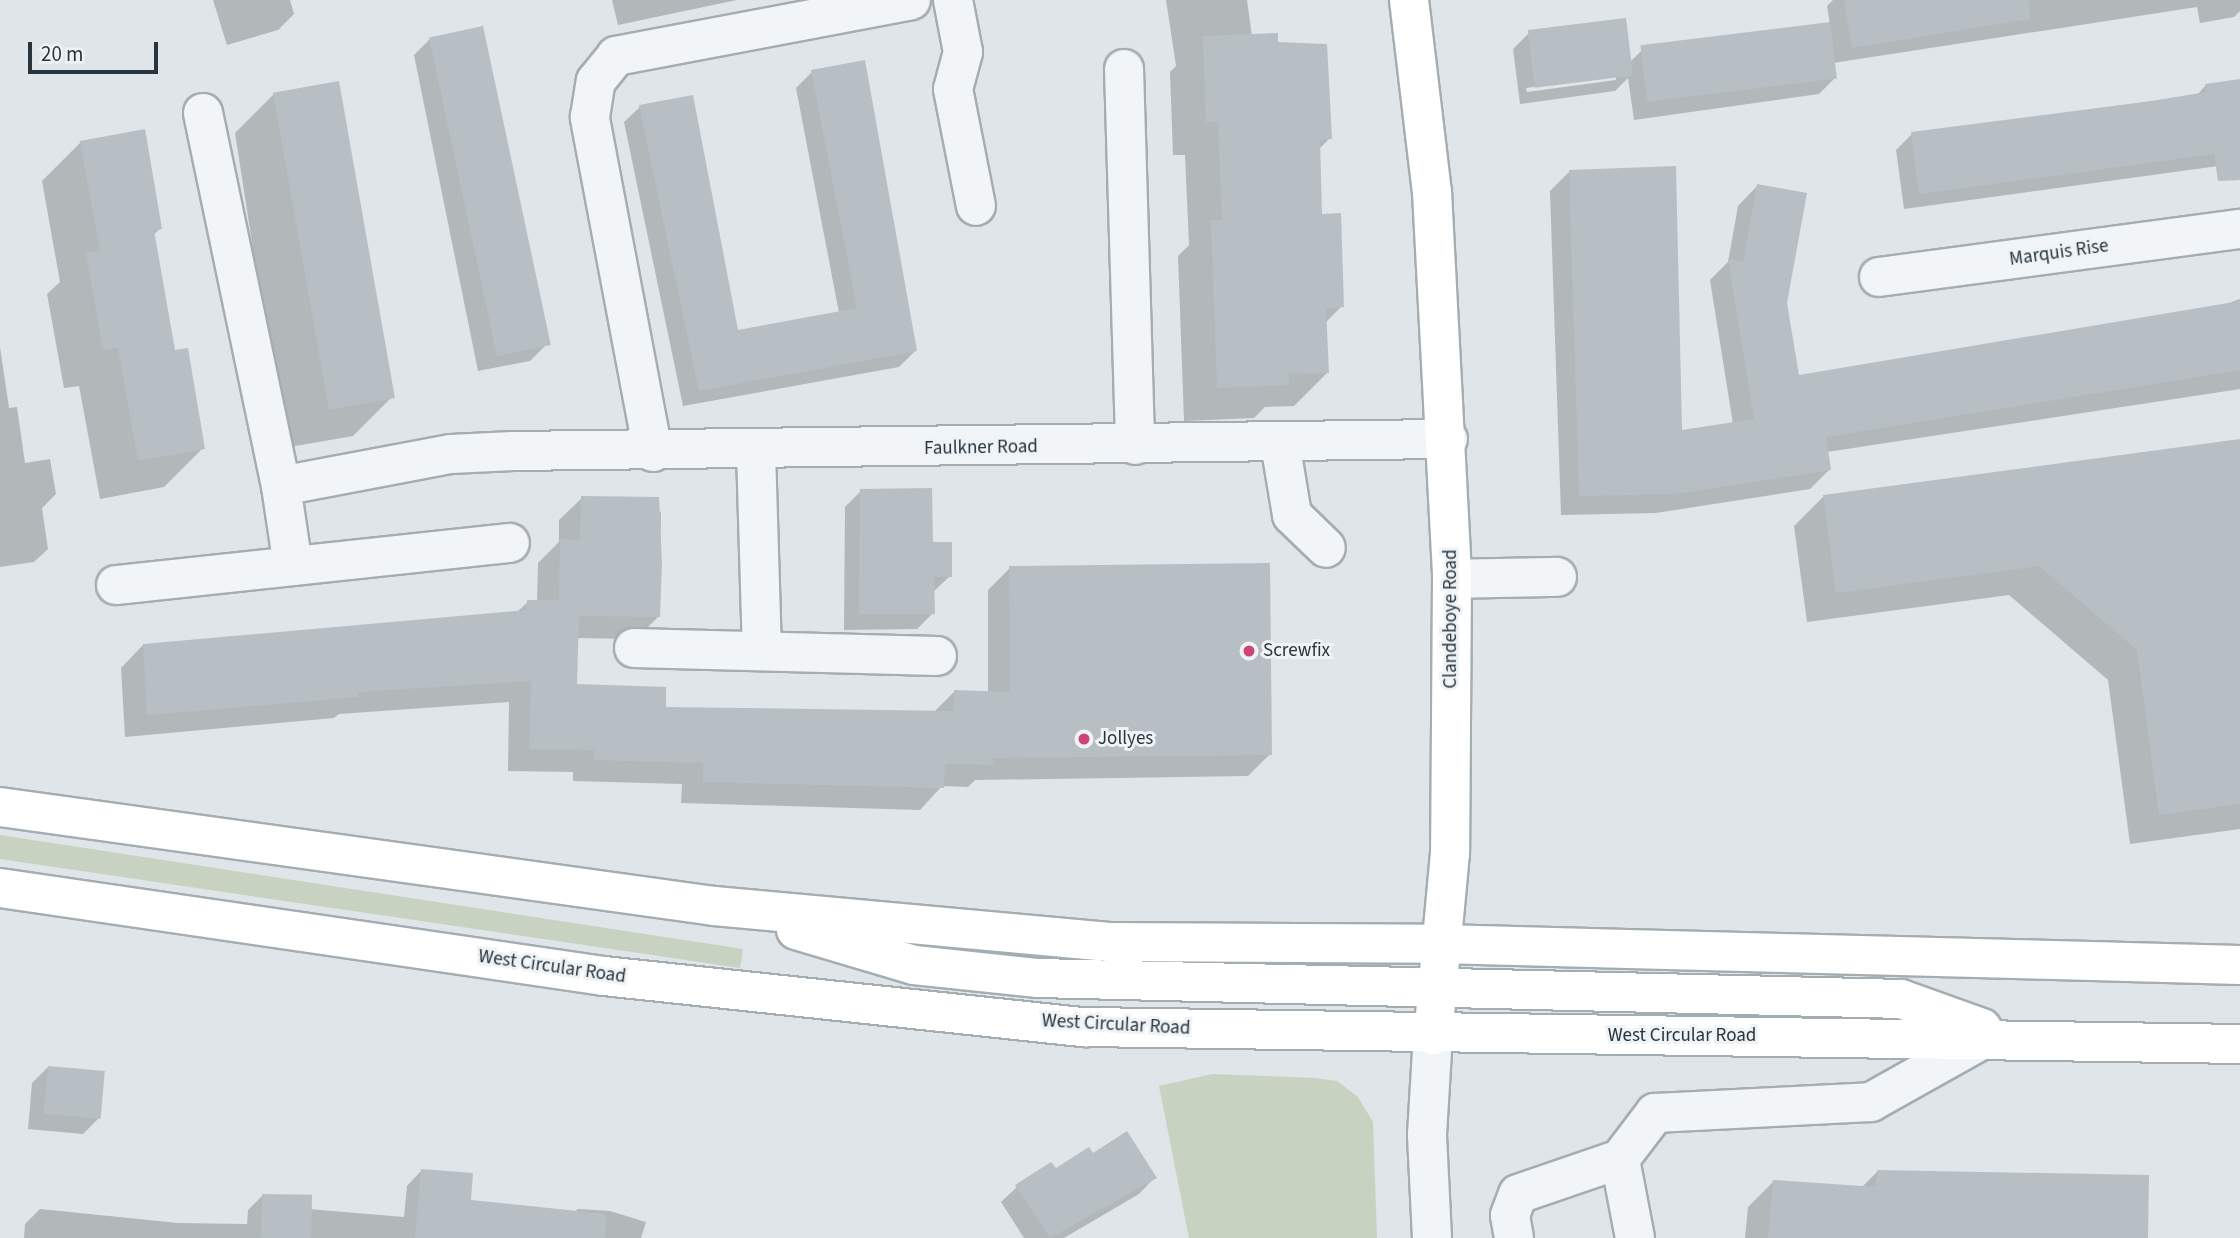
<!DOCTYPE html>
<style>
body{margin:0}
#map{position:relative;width:2240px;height:1238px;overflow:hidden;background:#dfe5e8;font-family:"Source Sans 3",sans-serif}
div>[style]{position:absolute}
.green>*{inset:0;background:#c8d2c0}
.shadow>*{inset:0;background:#0003}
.building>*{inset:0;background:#b7bfc5;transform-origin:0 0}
.roads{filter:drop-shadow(2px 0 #a4adb2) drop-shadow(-2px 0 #a4adb2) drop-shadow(0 2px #a4adb2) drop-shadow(0 -2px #a4adb2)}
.minor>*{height:38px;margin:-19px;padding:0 19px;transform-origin:19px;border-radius:19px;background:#f2f5f7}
.major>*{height:38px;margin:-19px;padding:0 19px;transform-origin:19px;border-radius:19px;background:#fff}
.highway>*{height:38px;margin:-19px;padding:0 19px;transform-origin:19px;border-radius:19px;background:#fff}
.dots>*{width:19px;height:19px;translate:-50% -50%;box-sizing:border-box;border:4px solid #eff3f6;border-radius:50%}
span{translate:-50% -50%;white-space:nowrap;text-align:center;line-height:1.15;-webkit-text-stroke:6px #eff3f6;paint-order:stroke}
.street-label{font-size:19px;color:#28353f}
.poi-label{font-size:19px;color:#28353f}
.left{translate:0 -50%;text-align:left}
.scale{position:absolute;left:28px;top:42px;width:130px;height:32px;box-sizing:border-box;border:4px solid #28353f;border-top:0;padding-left:9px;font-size:21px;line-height:24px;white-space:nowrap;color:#28353f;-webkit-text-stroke:5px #eff3f6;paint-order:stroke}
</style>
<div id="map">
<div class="green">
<i style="clip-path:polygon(0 835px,743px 949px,740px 968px,0 859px)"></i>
<i style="clip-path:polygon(1212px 1074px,1315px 1078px,1337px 1081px,1358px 1097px,1373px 1122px,1377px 1238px,1189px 1238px,1159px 1086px)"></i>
</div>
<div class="shadow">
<i style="clip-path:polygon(213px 0,290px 0,294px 14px,278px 30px,227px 45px)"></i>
<i style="clip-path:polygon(612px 0,737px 0,618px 25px)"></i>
<i style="clip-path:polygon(1166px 0,1247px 0,1252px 36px,1276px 44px,1330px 138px,1318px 150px,1321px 216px,1342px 306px,1325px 323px,1327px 373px,1294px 406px,1265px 407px,1254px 418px,1184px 421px,1178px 256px,1189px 245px,1185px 155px,1173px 155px,1170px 72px,1176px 66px)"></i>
<i style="clip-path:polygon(evenodd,1833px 0,2240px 0,2240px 11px,2234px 17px,2200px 23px,2197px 7px,1833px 63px,1835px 78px,1819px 94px,1634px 120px,1628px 78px,1615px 91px,1520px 104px,1513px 49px,1529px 33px,1630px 62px,1642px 50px,1830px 24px,1827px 6px,1833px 0,1616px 76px,1616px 80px,1527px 92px,1526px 88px,1616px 76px)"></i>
<i style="clip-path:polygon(430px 39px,546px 345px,530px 361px,478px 371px,414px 55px)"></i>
<i style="clip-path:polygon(812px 72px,915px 351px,899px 367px,683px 406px,624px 122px,640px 107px,736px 332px,839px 313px,796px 88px)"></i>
<i style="clip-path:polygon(2240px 81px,2240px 163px,1904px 209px,1896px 150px,1912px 134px,2197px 95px,2206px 85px)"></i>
<i style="clip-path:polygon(274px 94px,392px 397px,353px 436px,284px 448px,235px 133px)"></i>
<i style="clip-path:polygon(81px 142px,161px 228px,153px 235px,174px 352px,203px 448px,164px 487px,100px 499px,79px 386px,64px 388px,47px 294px,60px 282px,42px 181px)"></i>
<i style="clip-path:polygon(1570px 171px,1680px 432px,1733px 424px,1710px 280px,1728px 262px,1738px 206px,1757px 186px,1785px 303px,1797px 377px,2218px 307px,2240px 299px,2240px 389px,1827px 452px,1829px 470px,1810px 489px,1656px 513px,1561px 515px,1550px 191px)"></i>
<i style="clip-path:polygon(0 347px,9px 408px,17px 407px,25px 463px,50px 459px,56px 494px,42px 508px,48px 549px,34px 562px,0 567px)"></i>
<i style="clip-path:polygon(2240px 440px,2240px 829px,2130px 844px,2108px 680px,2009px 595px,1807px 622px,1794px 526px,1824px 496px)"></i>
<i style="clip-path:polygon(861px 491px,931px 544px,950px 576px,933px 592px,933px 613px,917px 629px,844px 630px,845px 507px)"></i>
<i style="clip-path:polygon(582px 498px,661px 512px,659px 616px,636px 639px,576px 638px,575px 686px,664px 709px,933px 713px,954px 692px,988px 693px,988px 590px,1010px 568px,1270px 754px,1248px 776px,975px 780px,968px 787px,942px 786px,920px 810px,681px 803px,682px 784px,573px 781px,573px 772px,508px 771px,509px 702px,339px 714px,334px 718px,125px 737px,121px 668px,143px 645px,517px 612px,528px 602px,537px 602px,538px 563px,559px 542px,559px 520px)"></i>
<i style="clip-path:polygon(48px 1067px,99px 1118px,83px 1134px,28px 1129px,32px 1083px)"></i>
<i style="clip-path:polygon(1092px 1156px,1154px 1178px,1139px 1194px,1064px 1238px,1024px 1238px,1001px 1202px,1017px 1187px)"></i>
<i style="clip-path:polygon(421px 1171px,469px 1201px,574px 1212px,578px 1209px,610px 1211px,646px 1222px,641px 1238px,24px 1238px,25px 1224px,40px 1209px,178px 1223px,247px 1224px,248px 1210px,263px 1195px,309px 1209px,404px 1217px,407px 1186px)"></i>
<i style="clip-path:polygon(1878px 1171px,2146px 1238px,1745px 1238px,1748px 1207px,1773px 1182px,1861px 1188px)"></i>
</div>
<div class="building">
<i style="clip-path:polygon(1844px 0,2029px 0,2030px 19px,1852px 48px)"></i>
<i style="left:1626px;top:18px;width:58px;height:99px;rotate:83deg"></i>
<i style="left:1830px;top:22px;width:57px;height:191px;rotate:83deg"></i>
<i style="left:483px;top:26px;width:326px;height:55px;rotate:78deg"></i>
<i style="clip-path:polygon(1278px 33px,1278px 42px,1327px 44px,1332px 139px,1320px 140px,1322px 214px,1341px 213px,1344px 307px,1326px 308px,1329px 373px,1289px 374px,1289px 385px,1217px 388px,1211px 220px,1222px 220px,1218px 122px,1206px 122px,1203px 36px)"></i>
<i style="clip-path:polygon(865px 60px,917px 351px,699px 391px,639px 105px,693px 95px,738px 330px,857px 308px,811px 70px)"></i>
<i style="clip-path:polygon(2240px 79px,2240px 180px,2218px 181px,2214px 154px,1919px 194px,1911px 132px,2152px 101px,2206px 92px,2205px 84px)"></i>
<i style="left:339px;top:81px;width:322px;height:67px;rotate:80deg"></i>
<i style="clip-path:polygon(145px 129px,162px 229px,154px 230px,175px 350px,188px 348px,205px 449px,138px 461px,118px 348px,103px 350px,86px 253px,100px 251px,80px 141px)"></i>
<i style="clip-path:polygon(1676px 166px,1682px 430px,1754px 419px,1728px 259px,1743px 262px,1757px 184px,1807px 193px,1787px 303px,1799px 375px,2240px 301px,2240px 370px,1826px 437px,1831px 470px,1676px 494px,1579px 496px,1569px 170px)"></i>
<i style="clip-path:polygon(2240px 439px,2240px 804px,2159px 815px,2137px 650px,2039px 566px,1836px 593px,1823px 495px)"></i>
<i style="clip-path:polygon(932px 488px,933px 542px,952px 542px,952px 577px,934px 577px,935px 614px,859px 614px,860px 489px)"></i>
<i style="clip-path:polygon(581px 496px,659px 497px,662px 564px,660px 617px,579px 616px,577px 684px,666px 687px,666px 707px,953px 711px,954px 690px,1010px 692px,1009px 566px,1270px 563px,1272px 755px,993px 758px,993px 765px,945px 764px,944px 788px,703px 782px,703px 763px,594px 760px,594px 750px,529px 749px,531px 681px,358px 692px,359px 697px,147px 715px,143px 644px,527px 610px,527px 600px,559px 600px,560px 539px,580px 540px)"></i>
<i style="left:48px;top:1066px;width:57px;height:48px;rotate:5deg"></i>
<i style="clip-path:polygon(1127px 1131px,1157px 1178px,1050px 1238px,1015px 1185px,1051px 1162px,1056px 1168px,1089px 1147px,1093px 1153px)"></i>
<i style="clip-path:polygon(421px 1169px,473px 1173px,471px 1200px,606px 1214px,605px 1238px,415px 1238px)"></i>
<i style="clip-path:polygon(1877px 1170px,2149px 1175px,2148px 1238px,1768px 1238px,1773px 1180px,1876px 1187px)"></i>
<i style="left:262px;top:1194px;width:50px;height:44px;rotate:1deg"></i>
</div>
<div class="roads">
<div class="minor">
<i style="left:953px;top:0;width:53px;rotate:79.1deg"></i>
<i style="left:963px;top:52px;width:38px;rotate:105deg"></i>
<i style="left:953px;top:89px;width:119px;rotate:78.9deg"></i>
<i style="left:1124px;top:69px;width:376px;rotate:88.3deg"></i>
<i style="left:203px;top:113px;width:381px;rotate:78.2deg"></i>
<i style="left:281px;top:486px;width:81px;rotate:81.5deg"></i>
<i style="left:1879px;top:277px;width:364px;rotate:-7.6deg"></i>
<i style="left:1280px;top:443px;width:73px;rotate:80.5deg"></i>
<i style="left:1292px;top:515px;width:47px;rotate:44.1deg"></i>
<i style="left:756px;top:451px;width:200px;rotate:88.3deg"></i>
<i style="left:653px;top:452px;width:341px;rotate:-100.7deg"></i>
<i style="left:590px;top:117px;width:36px;rotate:-81deg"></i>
<i style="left:596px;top:81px;width:32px;rotate:-51deg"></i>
<i style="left:616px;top:56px;width:300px;rotate:-10.7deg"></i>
<i style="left:281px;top:486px;width:173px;rotate:-10.7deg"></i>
<i style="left:451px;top:454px;width:62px;rotate:-2.8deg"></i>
<i style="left:513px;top:451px;width:935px;rotate:-0.74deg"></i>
<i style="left:1452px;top:579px;width:105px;rotate:-1.1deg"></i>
<i style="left:116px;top:585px;width:396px;rotate:-6.1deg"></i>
<i style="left:634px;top:648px;width:303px;rotate:1.5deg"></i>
<i style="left:1432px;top:1238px;width:103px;rotate:-92.8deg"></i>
<i style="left:1427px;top:1135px;width:100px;rotate:-86.6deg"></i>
<i style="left:1514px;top:1238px;width:23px;rotate:-100deg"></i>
<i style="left:1510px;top:1215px;width:22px;rotate:-69deg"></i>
<i style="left:1518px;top:1194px;width:108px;rotate:-18.9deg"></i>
<i style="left:1635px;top:1238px;width:80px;rotate:-100.8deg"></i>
<i style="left:1620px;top:1159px;width:58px;rotate:-52.7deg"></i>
<i style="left:1655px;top:1113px;width:216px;rotate:-2.9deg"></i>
<i style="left:1871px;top:1102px;width:131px;rotate:-29.3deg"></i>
</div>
<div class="major">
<i style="left:1409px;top:0;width:193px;rotate:83.2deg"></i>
<i style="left:1432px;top:192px;width:388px;rotate:87deg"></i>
<i style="left:1452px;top:579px;width:274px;rotate:90.4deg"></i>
<i style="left:1450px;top:853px;width:183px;rotate:95.3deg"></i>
</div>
<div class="highway">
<i style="left:0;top:807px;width:721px;rotate:7.89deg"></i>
<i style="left:714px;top:906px;width:397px;rotate:5.2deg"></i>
<i style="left:1109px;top:942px;width:331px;rotate:0.3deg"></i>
<i style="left:1440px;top:944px;width:800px;rotate:1.5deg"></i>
<i style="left:0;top:888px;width:610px;rotate:8.29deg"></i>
<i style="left:604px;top:976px;width:484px;rotate:6.1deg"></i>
<i style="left:1085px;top:1027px;width:1155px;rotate:0.84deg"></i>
<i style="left:796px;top:930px;width:123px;rotate:16.5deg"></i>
<i style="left:914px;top:965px;width:125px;rotate:6deg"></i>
<i style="left:1038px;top:978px;width:863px;rotate:1.39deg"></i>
<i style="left:1901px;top:999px;width:86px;rotate:19.7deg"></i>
</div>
</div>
<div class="dots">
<i style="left:1249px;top:651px;background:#cd4574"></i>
<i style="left:1084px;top:739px;background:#cd4574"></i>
</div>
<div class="street-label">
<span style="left:2059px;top:253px;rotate:-8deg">Marquis Rise</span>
<span style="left:981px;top:448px;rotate:-1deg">Faulkner Road</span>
<span style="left:1451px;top:619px;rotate:-90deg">Clandeboye Road</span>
<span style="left:552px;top:967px;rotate:8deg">West Circular Road</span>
<span style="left:1116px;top:1025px;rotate:3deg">West Circular Road</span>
<span style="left:1682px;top:1036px">West Circular Road</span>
</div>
<div class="poi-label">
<span class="left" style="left:1263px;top:651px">Screwfix</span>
<span class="left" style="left:1098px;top:739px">Jollyes</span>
</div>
<div class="scale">20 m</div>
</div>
